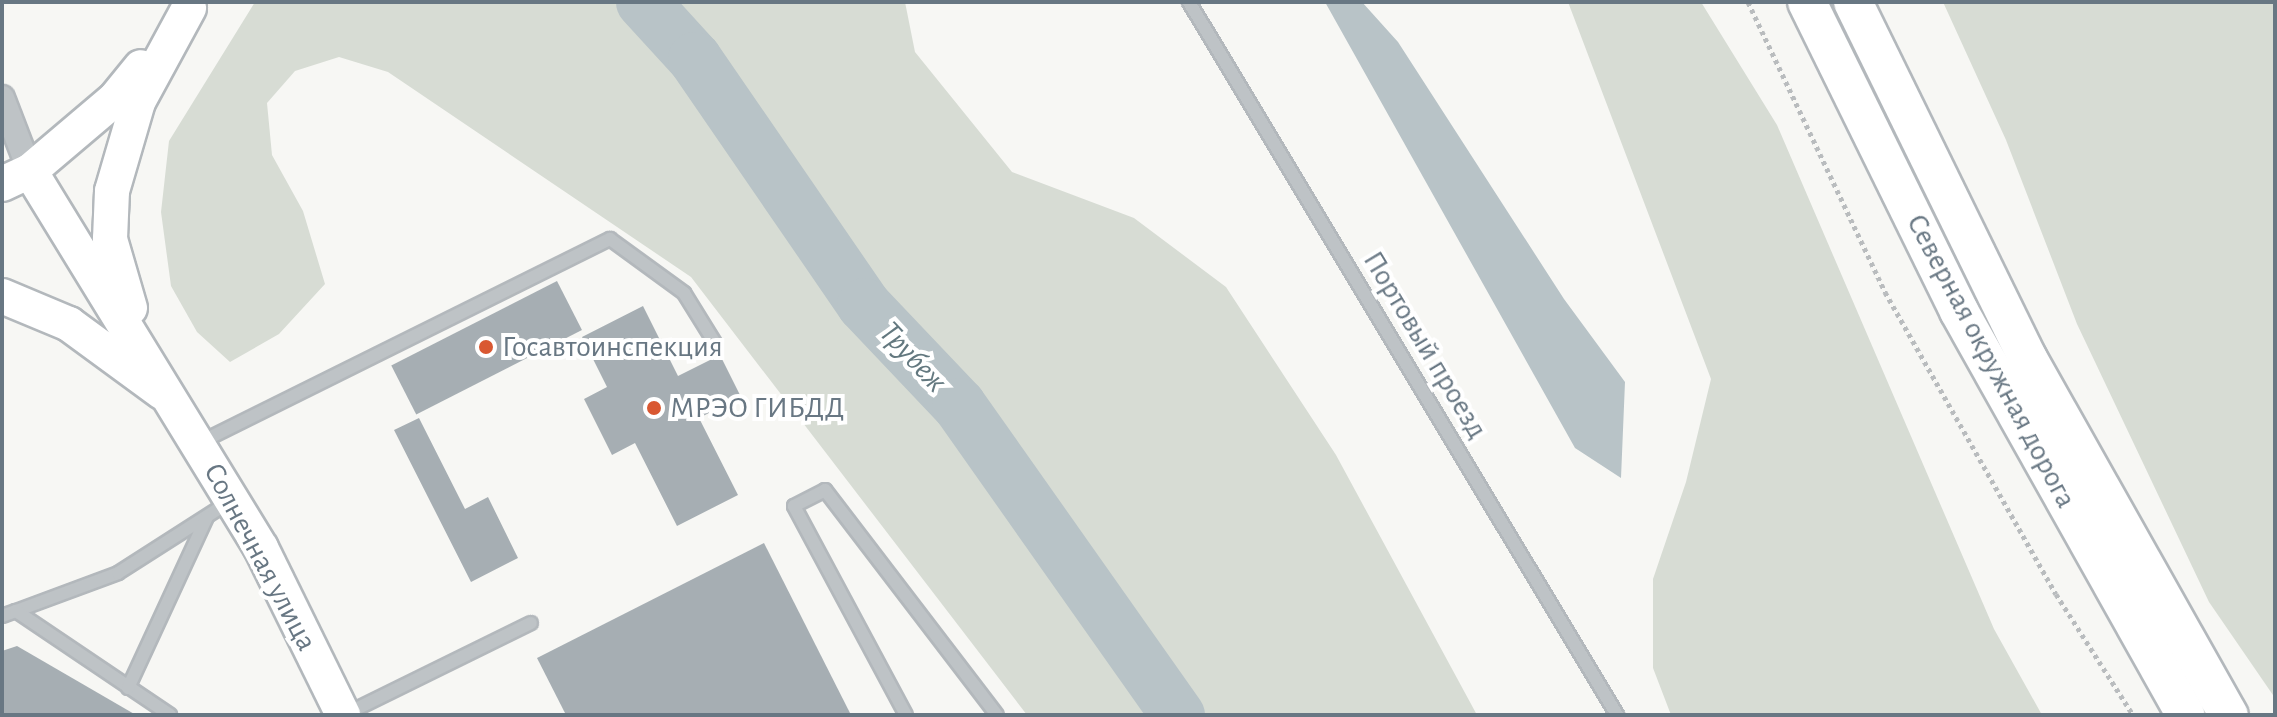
<!DOCTYPE html>
<meta charset="utf-8">
<style>
body{margin:0}
#map{position:relative;width:2277px;height:717px;overflow:hidden;background:#f7f7f4;font-family:"Alegreya Sans",sans-serif}
div>[style]{position:absolute}
.green>*{inset:0;background:#d7dcd4}
.water>*{inset:0;background:#b8c3c7}
.river>*{height:54px;margin:-27px;padding:0 27px;transform-origin:27px;border-radius:27px;background:#b8c3c7}
.building>*{inset:0;background:#a6aeb3;transform-origin:0 0}
.path>*{height:5px;margin-top:-2.5px;transform-origin:0;background:repeating-linear-gradient(90deg,#b9bcbe 0 4px,transparent 0 8px)}
.roads{filter:drop-shadow(2px 0 #b3b8bc) drop-shadow(-2px 0 #b3b8bc) drop-shadow(0 2px #b3b8bc) drop-shadow(0 -2px #b3b8bc)}
.lane>*{height:12px;margin:-6px;padding:0 6px;transform-origin:6px;border-radius:6px;background:#bec3c6}
.street>*{height:24px;margin:-12px;padding:0 12px;transform-origin:12px;border-radius:12px;background:#bec3c6}
.secondary>*{height:34px;margin:-17px;padding:0 17px;transform-origin:17px;border-radius:17px;background:#fff}
.primary>*{height:38px;margin:-19px;padding:0 19px;transform-origin:19px;border-radius:19px;background:#fff}
.dots>*{width:22px;height:22px;translate:-50% -50%;box-sizing:border-box;border:4px solid #fff;border-radius:50%}
span{translate:-50% -50%;white-space:nowrap;text-align:center;line-height:1.15;-webkit-text-stroke:8px #fff;paint-order:stroke}
.street-label{font-size:30px;color:#687783}
.poi-label{font-size:30px;color:#687783}
.left{translate:0 -50%;text-align:left}
.water-label{font-size:32px;color:#63787f;font-style:italic}
.frame{position:absolute;inset:0;border:4px solid #687783;pointer-events:none}
</style>
<div id="map">
<div class="green">
<i style="clip-path:polygon(255px 2px,905px 2px,915px 52px,1012px 172px,1134px 218px,1226px 287px,1336px 455px,1477px 715px,1027px 715px,691px 277px,388px 72px,339px 57px,295px 71px,267px 103px,272px 155px,303px 211px,325px 284px,279px 334px,230px 362px,197px 332px,171px 286px,161px 212px,169px 141px)"></i>
<i style="clip-path:polygon(1568px 2px,1701px 2px,1777px 125px,1994px 629px,2042px 715px,1671px 715px,1653px 668px,1653px 579px,1686px 482px,1711px 379px)"></i>
<i style="clip-path:polygon(1943px 2px,2275px 2px,2275px 698px,2209px 602px,2077px 324px,2006px 140px)"></i>
</div>
<div class="water">
<i style="clip-path:polygon(1325px 2px,1362px 2px,1398px 42px,1564px 299px,1625px 382px,1621px 478px,1575px 448px)"></i>
</div>
<div class="river">
<i style="left:643px;top:2px;width:77px;rotate:47.6deg"></i>
<i style="left:695px;top:59px;width:298px;rotate:55.5deg"></i>
<i style="left:864px;top:305px;width:138px;rotate:46.5deg"></i>
<i style="left:959px;top:405px;width:380px;rotate:54.8deg"></i>
</div>
<div class="building">
<i style="left:557px;top:281px;width:55px;height:186px;rotate:63deg"></i>
<i style="clip-path:polygon(643px 306px,678px 376px,720px 355px,741px 397px,699px 418px,738px 495px,677px 526px,635px 443px,612px 455px,584px 399px,607px 387px,582px 337px)"></i>
<i style="clip-path:polygon(419px 418px,465px 509px,488px 497px,518px 558px,471px 582px,394px 430px)"></i>
<i style="clip-path:polygon(764px 543px,851px 715px,566px 715px,537px 658px)"></i>
<i style="clip-path:polygon(17px 646px,136px 715px,2px 715px,2px 651px)"></i>
</div>
<div class="path">
<i style="left:1748px;top:2px;width:321px;rotate:64.7deg"></i>
<i style="left:1885px;top:292px;width:347px;rotate:60.5deg"></i>
<i style="left:2056px;top:594px;width:143px;rotate:57.5deg"></i>
</div>
<div class="roads">
<div class="lane">
<i style="left:1189px;top:2px;width:832px;rotate:59.02deg"></i>
<i style="left:199px;top:443px;width:459px;rotate:-26.4deg"></i>
<i style="left:610px;top:239px;width:92px;rotate:36.1deg"></i>
<i style="left:684px;top:293px;width:59px;rotate:58.2deg"></i>
<i style="left:16px;top:611px;width:109px;rotate:-20.4deg"></i>
<i style="left:118px;top:573px;width:132px;rotate:-32.6deg"></i>
<i style="left:2px;top:616px;width:15px;rotate:-20deg"></i>
<i style="left:16px;top:611px;width:186px;rotate:34deg"></i>
<i style="left:128px;top:688px;width:188px;rotate:-65.2deg"></i>
<i style="left:346px;top:714px;width:206px;rotate:-26.2deg"></i>
<i style="left:906px;top:715px;width:237px;rotate:-118.2deg"></i>
<i style="left:794px;top:506px;width:35px;rotate:-27deg"></i>
<i style="left:825px;top:490px;width:283px;rotate:52.6deg"></i>
</div>
<div class="street">
<i style="left:2px;top:98px;width:78px;rotate:69deg"></i>
</div>
<div class="secondary">
<i style="left:30px;top:171px;width:442px;rotate:58.5deg"></i>
<i style="left:261px;top:548px;width:186px;rotate:63.8deg"></i>
<i style="left:2px;top:184px;width:31px;rotate:-25deg"></i>
<i style="left:30px;top:171px;width:111px;rotate:-40.3deg"></i>
<i style="left:115px;top:99px;width:41px;rotate:-50.9deg"></i>
<i style="left:2px;top:296px;width:73px;rotate:22.7deg"></i>
<i style="left:69px;top:324px;width:115px;rotate:36.2deg"></i>
<i style="left:130px;top:308px;width:72px;rotate:-106.2deg"></i>
<i style="left:110px;top:239px;width:48px;rotate:-87.6deg"></i>
<i style="left:112px;top:191px;width:93px;rotate:-73.7deg"></i>
<i style="left:138px;top:102px;width:107px;rotate:-61.5deg"></i>
</div>
<div class="primary">
<i style="left:1807px;top:2px;width:344px;rotate:63.8deg"></i>
<i style="left:1959px;top:311px;width:463px;rotate:60.7deg"></i>
<i style="left:1853px;top:2px;width:398px;rotate:63.9deg"></i>
<i style="left:2028px;top:359px;width:409px;rotate:60.6deg"></i>
</div>
</div>
<div class="dots">
<i style="left:486px;top:347px;background:#d95832"></i>
<i style="left:654px;top:408px;background:#d95832"></i>
</div>
<div class="street-label">
<span style="left:1425px;top:345px;rotate:59deg">Портовый проезд</span>
<span style="left:1991px;top:361px;rotate:62deg">Северная окружная дорога</span>
<span style="left:260px;top:557px;rotate:62deg">Солнечная улица</span>
</div>
<div class="poi-label">
<span class="left" style="left:502px;top:347px">Госавтоинспекция</span>
<span class="left" style="left:670px;top:408px">МРЭО ГИБДД</span>
</div>
<div class="water-label">
<span style="left:913px;top:357px;rotate:47deg">Трубеж</span>
</div>
<div class="frame"></div>
</div>
